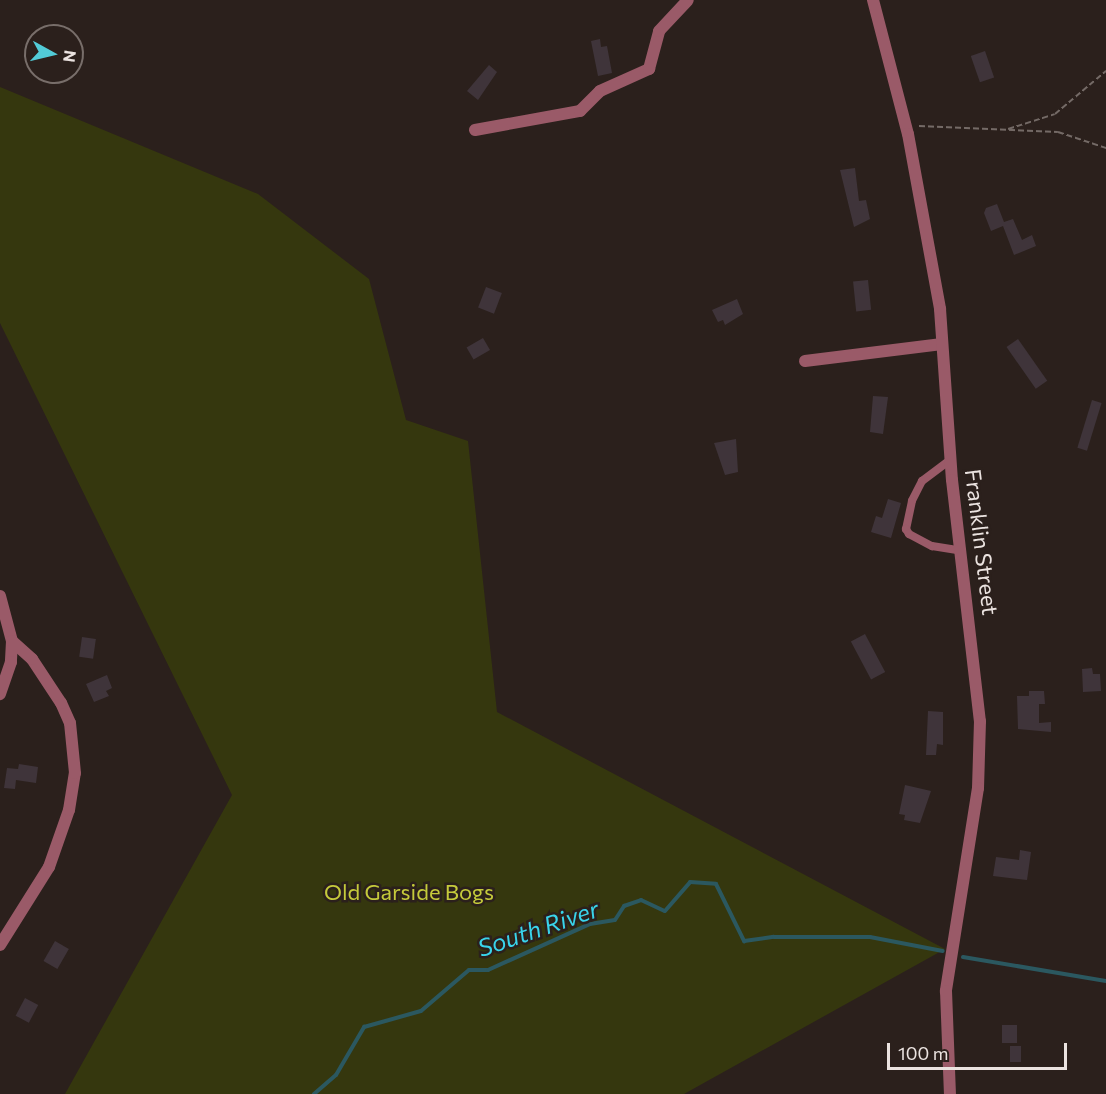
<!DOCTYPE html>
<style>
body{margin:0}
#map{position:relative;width:1106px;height:1094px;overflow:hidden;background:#2b201c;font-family:Commissioner,sans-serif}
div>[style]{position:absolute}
.green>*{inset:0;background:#35370e}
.stream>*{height:4px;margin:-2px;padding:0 2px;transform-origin:2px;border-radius:2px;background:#2b5860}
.building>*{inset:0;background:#3f343a;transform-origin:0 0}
.path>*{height:2px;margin-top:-1px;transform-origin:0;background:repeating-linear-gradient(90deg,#746a66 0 6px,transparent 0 9px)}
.service>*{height:8px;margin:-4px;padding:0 4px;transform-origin:4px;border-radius:4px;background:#9a5a68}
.minor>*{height:12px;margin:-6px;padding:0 6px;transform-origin:6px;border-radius:6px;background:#9a5a68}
.tertiary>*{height:12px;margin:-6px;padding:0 6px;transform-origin:6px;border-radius:6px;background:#9a5a68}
span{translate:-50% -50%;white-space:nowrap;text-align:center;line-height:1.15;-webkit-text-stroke:5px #2b201c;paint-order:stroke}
.street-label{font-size:22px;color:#ebe3e0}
.park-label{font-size:22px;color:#c5ca3b}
.water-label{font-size:24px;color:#39d4eb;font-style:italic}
.north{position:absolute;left:24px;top:24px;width:60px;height:60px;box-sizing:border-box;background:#2b201c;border:2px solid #786e6a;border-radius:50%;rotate:98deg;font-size:16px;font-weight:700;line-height:24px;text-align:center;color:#ebe3e0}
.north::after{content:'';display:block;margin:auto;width:21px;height:27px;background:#52cbd7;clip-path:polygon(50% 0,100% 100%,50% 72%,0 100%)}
.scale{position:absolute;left:887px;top:1043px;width:180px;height:27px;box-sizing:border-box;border:3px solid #ebe3e0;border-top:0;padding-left:8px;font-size:18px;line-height:21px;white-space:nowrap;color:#ebe3e0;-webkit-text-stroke:4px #2b201c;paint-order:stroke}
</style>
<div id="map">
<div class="green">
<i style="clip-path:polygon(0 87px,258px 194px,369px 279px,406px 420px,468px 441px,497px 712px,945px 949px,684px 1094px,65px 1094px,232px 795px,0 323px)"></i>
</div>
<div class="stream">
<i style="left:963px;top:957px;width:145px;rotate:9.5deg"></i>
<i style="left:314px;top:1094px;width:29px;rotate:-41deg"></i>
<i style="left:336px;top:1075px;width:56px;rotate:-59.7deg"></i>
<i style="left:364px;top:1027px;width:59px;rotate:-15.7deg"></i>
<i style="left:421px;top:1011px;width:63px;rotate:-40.5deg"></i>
<i style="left:469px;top:970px;width:19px"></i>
<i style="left:488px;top:970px;width:112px;rotate:-24.3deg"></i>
<i style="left:590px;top:924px;width:25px;rotate:-9deg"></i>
<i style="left:615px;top:920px;width:17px;rotate:-57deg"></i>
<i style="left:624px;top:906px;width:18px;rotate:-19deg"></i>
<i style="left:641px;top:900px;width:26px;rotate:25deg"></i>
<i style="left:665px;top:911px;width:38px;rotate:-49deg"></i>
<i style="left:690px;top:882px;width:26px;rotate:4deg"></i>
<i style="left:716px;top:884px;width:64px;rotate:63.8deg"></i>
<i style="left:744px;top:941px;width:30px;rotate:-8deg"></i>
<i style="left:774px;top:937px;width:96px"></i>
<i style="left:870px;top:937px;width:74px;rotate:10.9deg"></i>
</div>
<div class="building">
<i style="clip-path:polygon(600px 39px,601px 47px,607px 46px,612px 73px,598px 76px,591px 41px)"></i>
<i style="left:985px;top:51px;width:28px;height:15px;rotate:71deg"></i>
<i style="clip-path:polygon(489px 65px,497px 72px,478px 100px,467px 91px)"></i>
<i style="clip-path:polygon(855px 168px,859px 201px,866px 200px,870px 219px,854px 227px,840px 170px)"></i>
<i style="clip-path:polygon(997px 204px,1004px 222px,1013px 219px,1022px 240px,1032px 235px,1036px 246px,1014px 255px,1003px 226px,991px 231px,984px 213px,986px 208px)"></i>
<i style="left:868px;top:280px;width:30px;height:15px;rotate:84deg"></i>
<i style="left:486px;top:287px;width:17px;height:22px;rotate:21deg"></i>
<i style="clip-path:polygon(737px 299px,743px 314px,725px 325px,723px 320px,718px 322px,712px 310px)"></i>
<i style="left:483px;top:338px;width:14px;height:19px;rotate:60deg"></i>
<i style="left:1018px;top:339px;width:51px;height:14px;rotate:55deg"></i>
<i style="clip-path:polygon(873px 396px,888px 397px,883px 434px,870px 432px)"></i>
<i style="left:1092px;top:400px;width:10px;height:50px;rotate:17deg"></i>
<i style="clip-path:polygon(736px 439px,738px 472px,725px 475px,714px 443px)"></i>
<i style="clip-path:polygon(888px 499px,901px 503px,891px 538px,871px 532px,876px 516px,882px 518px)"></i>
<i style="left:865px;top:634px;width:43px;height:16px;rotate:62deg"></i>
<i style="left:82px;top:637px;width:14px;height:20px;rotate:8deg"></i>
<i style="clip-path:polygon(1092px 668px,1093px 674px,1100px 674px,1101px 691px,1083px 692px,1082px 669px)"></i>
<i style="clip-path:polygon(107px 675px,112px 688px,106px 691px,109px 696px,94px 702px,86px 684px)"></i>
<i style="clip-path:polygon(1029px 691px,1044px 691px,1045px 704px,1039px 704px,1039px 723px,1051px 722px,1051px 732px,1018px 729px,1017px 696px,1029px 696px)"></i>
<i style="clip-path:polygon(928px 711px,943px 712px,943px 745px,937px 744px,936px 755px,926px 755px)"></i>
<i style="clip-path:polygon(19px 764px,38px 767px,36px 783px,16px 780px,15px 789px,4px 788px,7px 768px,18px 769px)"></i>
<i style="clip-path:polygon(905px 785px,931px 791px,920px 823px,904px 820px,905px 815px,899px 814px)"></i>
<i style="clip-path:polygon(1020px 850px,1031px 852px,1027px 880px,993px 876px,996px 857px,1019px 860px)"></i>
<i style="left:55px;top:941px;width:16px;height:23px;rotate:30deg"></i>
<i style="left:25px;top:998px;width:15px;height:20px;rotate:28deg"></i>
<i style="left:1002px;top:1025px;width:15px;height:18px"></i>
<i style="left:1010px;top:1046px;width:11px;height:16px"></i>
</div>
<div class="path">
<i style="left:919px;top:126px;width:139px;rotate:2.5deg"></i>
<i style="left:1058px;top:132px;width:51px;rotate:18.4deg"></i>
<i style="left:1008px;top:129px;width:49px;rotate:-17.7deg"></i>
<i style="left:1055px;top:114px;width:67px;rotate:-40.1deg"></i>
</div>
<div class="service">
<i style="left:950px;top:460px;width:35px;rotate:143deg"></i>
<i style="left:922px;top:481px;width:22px;rotate:117deg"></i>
<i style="left:912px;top:501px;width:29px;rotate:102deg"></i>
<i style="left:906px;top:529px;width:6px;rotate:59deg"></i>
<i style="left:909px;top:534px;width:26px;rotate:28deg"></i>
<i style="left:932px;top:546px;width:30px;rotate:9deg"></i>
</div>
<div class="minor">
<i style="left:475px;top:130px;width:107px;rotate:-10.3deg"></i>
<i style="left:580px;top:111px;width:28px;rotate:-45deg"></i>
<i style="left:600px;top:91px;width:54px;rotate:-24.2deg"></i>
<i style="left:649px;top:69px;width:39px;rotate:-75deg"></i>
<i style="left:659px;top:31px;width:42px;rotate:-46.9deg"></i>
<i style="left:805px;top:361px;width:138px;rotate:-7.1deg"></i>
<i style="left:0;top:596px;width:47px;rotate:75.1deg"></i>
<i style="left:12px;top:641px;width:21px;rotate:93deg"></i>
<i style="left:11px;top:662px;width:34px;rotate:109deg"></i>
<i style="left:0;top:945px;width:92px;rotate:-57.9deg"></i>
<i style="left:49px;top:867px;width:60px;rotate:-70.7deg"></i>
<i style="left:69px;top:810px;width:37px;rotate:-81deg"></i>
<i style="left:75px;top:773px;width:50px;rotate:-95.7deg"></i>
<i style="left:70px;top:723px;width:22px;rotate:-114deg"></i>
<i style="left:61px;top:703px;width:53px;rotate:-123.4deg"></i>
<i style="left:32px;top:659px;width:27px;rotate:-138deg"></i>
</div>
<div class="tertiary">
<i style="left:873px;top:0;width:138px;rotate:75.4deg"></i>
<i style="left:908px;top:134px;width:178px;rotate:79.6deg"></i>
<i style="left:940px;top:309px;width:171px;rotate:86deg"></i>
<i style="left:952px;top:480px;width:243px;rotate:83.4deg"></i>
<i style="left:980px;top:721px;width:67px;rotate:91.7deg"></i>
<i style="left:978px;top:788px;width:206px;rotate:99deg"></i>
<i style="left:946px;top:991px;width:103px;rotate:87.8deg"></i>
</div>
<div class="street-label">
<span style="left:982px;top:542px;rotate:83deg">Franklin Street</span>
</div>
<div class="park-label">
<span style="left:409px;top:892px">Old Garside Bogs</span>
</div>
<div class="water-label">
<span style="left:538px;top:928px;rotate:-19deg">South River</span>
</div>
<div class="north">N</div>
<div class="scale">100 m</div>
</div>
